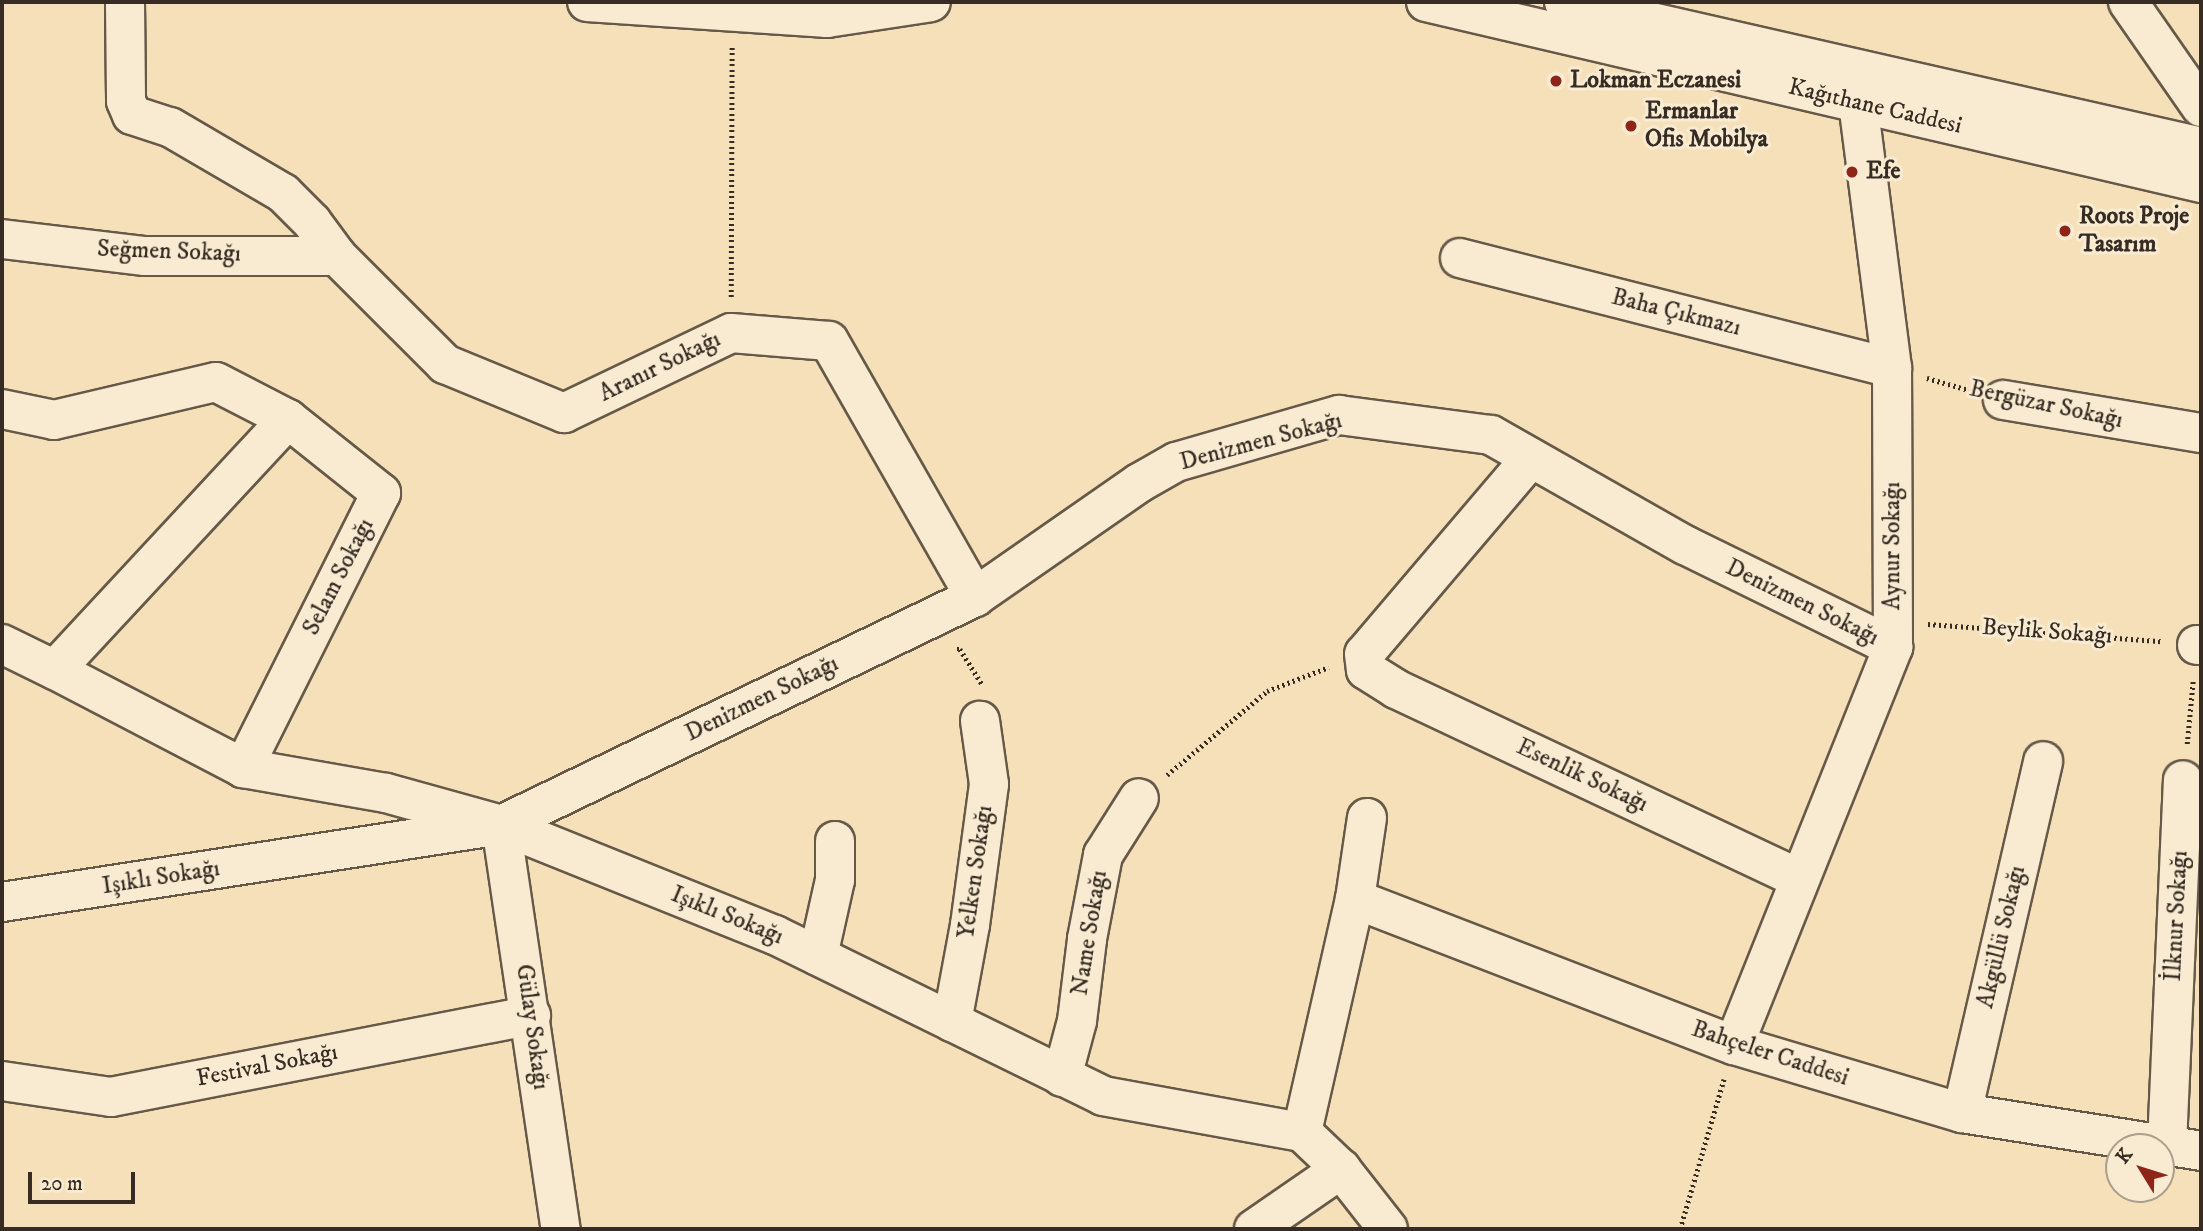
<!DOCTYPE html>
<meta charset="utf-8">
<style>
body{margin:0}
#map{position:relative;width:2203px;height:1231px;overflow:hidden;background:#f5e0b9;font-family:"IM FELL DW Pica",serif}
div>[style]{position:absolute}
.path>*{height:4.5px;margin-top:-2.25px;transform-origin:0;background:repeating-linear-gradient(90deg,#362c23 0 2px,transparent 0 5.5px)}
.roads{filter:drop-shadow(2px 0 #665948) drop-shadow(-2px 0 #665948) drop-shadow(0 2px #665948) drop-shadow(0 -2px #665948)}
.street>*{height:38px;margin:-19px;padding:0 19px;transform-origin:19px;border-radius:19px;background:#f8ebd2}
.secondary>*{height:38px;margin:-19px;padding:0 19px;transform-origin:19px;border-radius:19px;background:#f8ebd2}
.dots>*{width:19px;height:19px;translate:-50% -50%;box-sizing:border-box;border:4px solid #f8ebd2;border-radius:50%}
span{translate:-50% -50%;white-space:nowrap;text-align:center;line-height:1.15;-webkit-text-stroke:6px #f8ebd2;paint-order:stroke}
.poi-label{font-size:24px;color:#362c23;font-weight:700}
.left{translate:0 -50%;text-align:left}
.street-label{font-size:24px;color:#362c23}
.frame{position:absolute;inset:0;border:4px solid #362c23;pointer-events:none}
.north{position:absolute;left:2105px;top:1133px;width:70px;height:70px;box-sizing:border-box;background:#f8ebd2;border:2px solid #aa9f8c;border-radius:50%;rotate:308deg;font-size:19px;font-weight:700;line-height:28px;text-align:center;color:#362c23}
.north::after{content:'';display:block;margin:auto;width:24px;height:32px;background:#8f2418;clip-path:polygon(50% 0,100% 100%,50% 72%,0 100%)}
.scale{position:absolute;left:28px;top:1172px;width:107px;height:32px;box-sizing:border-box;border:4px solid #362c23;border-top:0;padding-left:9px;font-size:21px;line-height:24px;white-space:nowrap;color:#362c23;-webkit-text-stroke:5px #f8ebd2;paint-order:stroke}
</style>
<div id="map">
<div class="path">
<i style="left:731px;top:297px;width:250px;rotate:-89.8deg"></i>
<i style="left:1927px;top:378px;width:44px;rotate:15.9deg"></i>
<i style="left:1928px;top:624px;width:234px;rotate:4.2deg"></i>
<i style="left:957px;top:649px;width:3px"></i>
<i style="left:960px;top:649px;width:41px;rotate:57.8deg"></i>
<i style="left:2187px;top:744px;width:64px;rotate:-84.6deg"></i>
<i style="left:1167px;top:775px;width:131px;rotate:-40deg"></i>
<i style="left:1267px;top:691px;width:66px;rotate:-21.2deg"></i>
<i style="left:1680px;top:1229px;width:156px;rotate:-73.7deg"></i>
</div>
<div class="roads">
<div class="street">
<i style="left:125px;top:2px;width:99px;rotate:89.4deg"></i>
<i style="left:126px;top:101px;width:15px;rotate:67deg"></i>
<i style="left:132px;top:115px;width:40px;rotate:18deg"></i>
<i style="left:170px;top:127px;width:131px;rotate:30.3deg"></i>
<i style="left:283px;top:193px;width:41px;rotate:45deg"></i>
<i style="left:312px;top:222px;width:42px;rotate:53.7deg"></i>
<i style="left:337px;top:256px;width:153px;rotate:45deg"></i>
<i style="left:445px;top:364px;width:129px;rotate:22.4deg"></i>
<i style="left:564px;top:413px;width:185px;rotate:-25.6deg"></i>
<i style="left:731px;top:333px;width:98px;rotate:4.7deg"></i>
<i style="left:829px;top:341px;width:295px;rotate:60.3deg"></i>
<i style="left:2128px;top:2px;width:128px;rotate:55.2deg"></i>
<i style="left:2px;top:239px;width:144px;rotate:6.8deg"></i>
<i style="left:145px;top:256px;width:192px"></i>
<i style="left:1460px;top:258px;width:446px;rotate:14.3deg"></i>
<i style="left:2003px;top:400px;width:201px;rotate:9.5deg"></i>
<i style="left:2px;top:409px;width:53px;rotate:11.9deg"></i>
<i style="left:54px;top:420px;width:166px;rotate:-13.2deg"></i>
<i style="left:216px;top:382px;width:81px;rotate:27.2deg"></i>
<i style="left:288px;top:419px;width:119px;rotate:38.5deg"></i>
<i style="left:381px;top:493px;width:308px;rotate:116.6deg"></i>
<i style="left:288px;top:419px;width:342px;rotate:132.9deg"></i>
<i style="left:55px;top:670px;width:212px;rotate:27.5deg"></i>
<i style="left:243px;top:768px;width:145px;rotate:9.9deg"></i>
<i style="left:386px;top:793px;width:119px;rotate:15.5deg"></i>
<i style="left:501px;top:825px;width:295px;rotate:21.9deg"></i>
<i style="left:775px;top:935px;width:365px;rotate:26.1deg"></i>
<i style="left:1103px;top:1096px;width:202px;rotate:10.3deg"></i>
<i style="left:1302px;top:1132px;width:54px;rotate:43.5deg"></i>
<i style="left:1341px;top:1169px;width:76px;rotate:51.9deg"></i>
<i style="left:1531px;top:458px;width:257px;rotate:130.4deg"></i>
<i style="left:1364px;top:654px;width:16px;rotate:83deg"></i>
<i style="left:1366px;top:670px;width:36px;rotate:32deg"></i>
<i style="left:1396px;top:689px;width:446px;rotate:25.2deg"></i>
<i style="left:2px;top:644px;width:59px;rotate:26.1deg"></i>
<i style="left:2197px;top:645px;width:4px"></i>
<i style="left:501px;top:825px;width:408px;rotate:81.6deg"></i>
<i style="left:2px;top:902px;width:505px;rotate:-8.77deg"></i>
<i style="left:501px;top:825px;width:526px;rotate:-25.69deg"></i>
<i style="left:975px;top:597px;width:200px;rotate:-34.8deg"></i>
<i style="left:1139px;top:483px;width:43px;rotate:-29.6deg"></i>
<i style="left:1176px;top:462px;width:170px;rotate:-16.1deg"></i>
<i style="left:1339px;top:415px;width:153px;rotate:7.5deg"></i>
<i style="left:1491px;top:435px;width:223px;rotate:29.6deg"></i>
<i style="left:1685px;top:545px;width:232px;rotate:26.1deg"></i>
<i style="left:818px;top:956px;width:78px;rotate:-77.4deg"></i>
<i style="left:835px;top:880px;width:39px;rotate:-90deg"></i>
<i style="left:952px;top:1022px;width:99px;rotate:-79.5deg"></i>
<i style="left:970px;top:925px;width:142px;rotate:-82.3deg"></i>
<i style="left:989px;top:784px;width:64px;rotate:-98.1deg"></i>
<i style="left:1734px;top:1045px;width:429px;rotate:-68.2deg"></i>
<i style="left:1893px;top:647px;width:279px;rotate:-90.2deg"></i>
<i style="left:1892px;top:368px;width:267px;rotate:-97.3deg"></i>
<i style="left:1062px;top:1077px;width:58px;rotate:-75deg"></i>
<i style="left:1077px;top:1021px;width:83px;rotate:-83deg"></i>
<i style="left:1087px;top:939px;width:86px;rotate:-79.2deg"></i>
<i style="left:1103px;top:855px;width:67px;rotate:-57.7deg"></i>
<i style="left:2px;top:1081px;width:110px;rotate:8.4deg"></i>
<i style="left:111px;top:1097px;width:428px;rotate:-11deg"></i>
<i style="left:1962px;top:1113px;width:361px;rotate:-77deg"></i>
<i style="left:1302px;top:1132px;width:239px;rotate:-77.2deg"></i>
<i style="left:1355px;top:899px;width:82px;rotate:-81.6deg"></i>
<i style="left:2167px;top:1145px;width:365px;rotate:-87.5deg"></i>
<i style="left:1254px;top:1229px;width:106px;rotate:-34.6deg"></i>
</div>
<div class="secondary">
<i style="left:587px;top:2px;width:241px;rotate:3.8deg"></i>
<i style="left:827px;top:18px;width:105px;rotate:-8.7deg"></i>
<i style="left:1426px;top:2px;width:796px;rotate:13.15deg"></i>
<i style="left:1564px;top:2px;width:653px;rotate:12.82deg"></i>
<i style="left:1355px;top:899px;width:406px;rotate:21.1deg"></i>
<i style="left:1734px;top:1045px;width:238px;rotate:16.6deg"></i>
<i style="left:1962px;top:1113px;width:242px;rotate:9deg"></i>
</div>
</div>
<div class="dots">
<i style="left:1556px;top:81px;background:#8f2418"></i>
<i style="left:1631px;top:126px;background:#8f2418"></i>
<i style="left:1852px;top:172px;background:#8f2418"></i>
<i style="left:2065px;top:231px;background:#8f2418"></i>
</div>
<div class="poi-label">
<span class="left" style="left:1570px;top:81px">Lokman Eczanesi</span>
<span class="left" style="left:1645px;top:126px">Ermanlar<br>Ofis Mobilya</span>
<span class="left" style="left:1866px;top:172px">Efe</span>
<span class="left" style="left:2079px;top:231px">Roots Proje<br>Tasarım</span>
</div>
<div class="street-label">
<span style="left:1875px;top:107px;rotate:13deg">Kağıthane Caddesi</span>
<span style="left:169px;top:252px;rotate:2deg">Seğmen Sokağı</span>
<span style="left:1676px;top:313px;rotate:14deg">Baha Çıkmazı</span>
<span style="left:660px;top:367px;rotate:-26deg">Aranır Sokağı</span>
<span style="left:2046px;top:405px;rotate:12deg">Bergüzar Sokağı</span>
<span style="left:1261px;top:442px;rotate:-15deg">Denizmen Sokağı</span>
<span style="left:1893px;top:546px;rotate:-90deg">Aynur Sokağı</span>
<span style="left:339px;top:577px;rotate:-63deg">Selam Sokağı</span>
<span style="left:1802px;top:603px;rotate:26deg">Denizmen Sokağı</span>
<span style="left:2047px;top:632px;rotate:4deg">Beylik Sokağı</span>
<span style="left:762px;top:699px;rotate:-26deg">Denizmen Sokağı</span>
<span style="left:1582px;top:776px;rotate:25deg">Esenlik Sokağı</span>
<span style="left:976px;top:872px;rotate:-82deg">Yelken Sokağı</span>
<span style="left:161px;top:878px;rotate:-9deg">Işıklı Sokağı</span>
<span style="left:727px;top:916px;rotate:22deg">Işıklı Sokağı</span>
<span style="left:2177px;top:916px;rotate:-87deg">İlknur Sokağı</span>
<span style="left:1090px;top:933px;rotate:-81deg">Name Sokağı</span>
<span style="left:2002px;top:937px;rotate:-77deg">Akgüllü Sokağı</span>
<span style="left:532px;top:1027px;rotate:82deg">Gülay Sokağı</span>
<span style="left:1770px;top:1054px;rotate:18deg">Bahçeler Caddesi</span>
<span style="left:267px;top:1066px;rotate:-11deg">Festival Sokağı</span>
</div>
<div class="frame"></div>
<div class="north">K</div>
<div class="scale">20 m</div>
</div>
